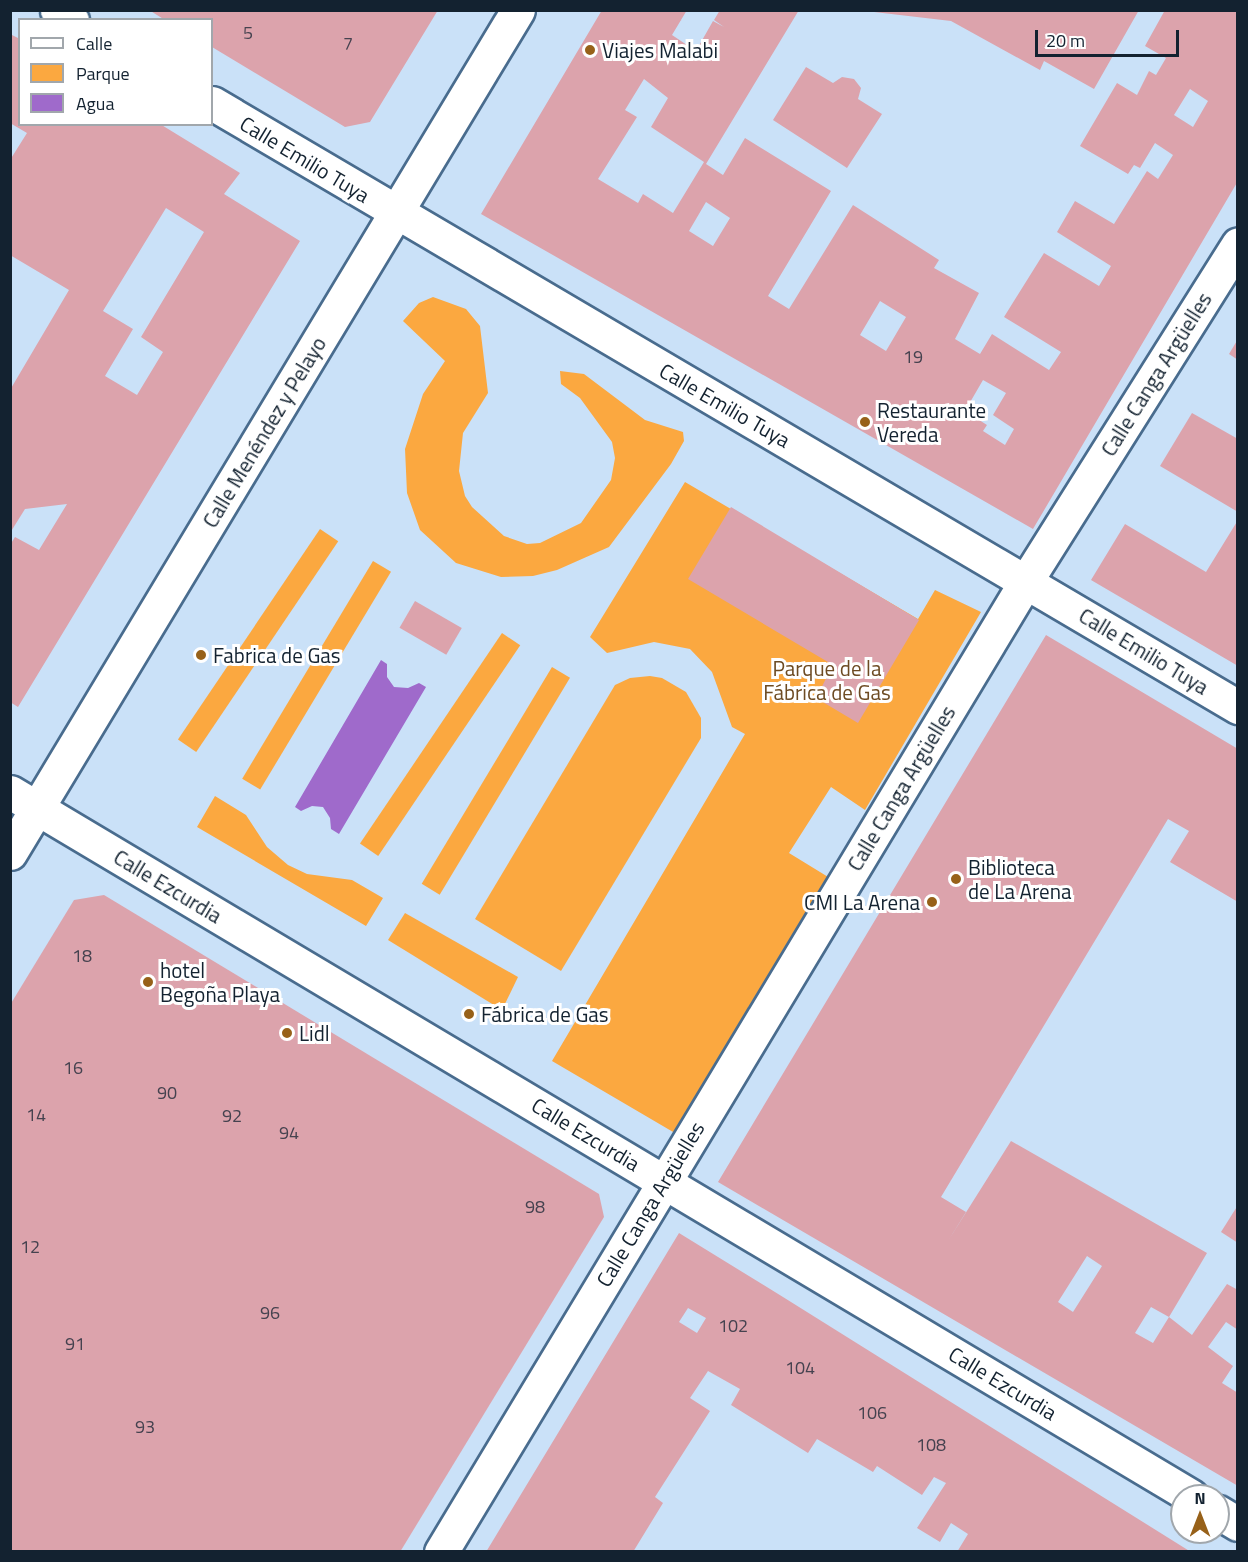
<!DOCTYPE html>
<meta charset="utf-8">
<style>
body{margin:0}
#map{position:relative;width:1248px;height:1562px;overflow:hidden;background:#cae1f8;font-family:"Titillium Web",sans-serif}
div>[style]{position:absolute}
.green>*{inset:0;background:#fba840;transform-origin:0 0}
.water>*{inset:0;background:#9f6acb}
.building>*{inset:0;background:#dca3ac;transform-origin:0 0}
.roads{filter:drop-shadow(2px 0 #496c8e) drop-shadow(-2px 0 #496c8e) drop-shadow(0 2px #496c8e) drop-shadow(0 -2px #496c8e)}
.pedestrian>*{height:33px;margin:-16.5px;padding:0 16.5px;transform-origin:16.5px;border-radius:16.5px;background:#fff}
.minor>*{height:33px;margin:-16.5px;padding:0 16.5px;transform-origin:16.5px;border-radius:16.5px;background:#fff}
.tertiary>*{height:33px;margin:-16.5px;padding:0 16.5px;transform-origin:16.5px;border-radius:16.5px;background:#fff}
.dots>*{width:16px;height:16px;translate:-50% -50%;box-sizing:border-box;border:3px solid #fff;border-radius:50%}
span{translate:-50% -50%;white-space:nowrap;text-align:center;line-height:1.15;-webkit-text-stroke:6px #fff;paint-order:stroke}
.number-label{font-size:18px;color:#45424f}
.number-label span{-webkit-text-stroke-width:0}
.poi-label{font-size:21px;color:#132230}
.left{translate:0 -50%;text-align:left}
.right{translate:-100% -50%;text-align:right}
.street-label{font-size:21px;color:#132230}
.park-label{font-size:21px;color:#6d4b23}
.frame{position:absolute;inset:0;border:12px solid #132230;pointer-events:none}
.legend{position:absolute;left:18px;top:18px;width:195px;height:108px;box-sizing:border-box;background:#fff;border:2px solid #a1a7ac;margin:0;padding:8px 10px;list-style:none;font-size:18px;color:#132230}
.legend li{display:flex;align-items:center;gap:12px;height:30px}
.legend b{width:30px;border:2px solid #a1a7ac}
.north{position:absolute;left:1170px;top:1484px;width:60px;height:60px;box-sizing:border-box;background:#fff;border:2px solid #a1a7ac;border-radius:50%;rotate:0deg;font-size:16px;font-weight:700;line-height:24px;text-align:center;color:#132230}
.north::after{content:'';display:block;margin:auto;width:21px;height:27px;background:#976119;clip-path:polygon(50% 0,100% 100%,50% 72%,0 100%)}
.scale{position:absolute;left:1035px;top:30px;width:144px;height:27px;box-sizing:border-box;border:3px solid #132230;border-top:0;padding-left:8px;font-size:18px;line-height:21px;white-space:nowrap;color:#132230;-webkit-text-stroke:4px #fff;paint-order:stroke}
</style>
<div id="map">
<div class="green">
<i style="clip-path:polygon(433px 297px,466px 309px,480px 326px,488px 393px,463px 433px,459px 471px,465px 496px,472px 507px,504px 536px,527px 544px,540px 543px,581px 523px,611px 480px,615px 458px,612px 442px,580px 398px,561px 384px,560px 371px,584px 374px,645px 420px,683px 432px,684px 441px,671px 464px,609px 547px,557px 570px,533px 576px,501px 577px,456px 563px,420px 530px,407px 493px,405px 449px,423px 394px,445px 361px,403px 321px,419px 303px)"></i>
<i style="clip-path:polygon(685px 482px,918px 619px,935px 590px,981px 612px,865px 810px,831px 787px,789px 853px,851px 891px,697px 1146px,552px 1061px,745px 734px,732px 727px,712px 672px,690px 649px,654px 642px,607px 653px,590px 637px)"></i>
<i style="left:320px;top:529px;width:22px;height:254px;rotate:34deg"></i>
<i style="left:373px;top:561px;width:21px;height:254px;rotate:31deg"></i>
<i style="left:502px;top:633px;width:22px;height:254px;rotate:34deg"></i>
<i style="left:552px;top:667px;width:21px;height:253px;rotate:31deg"></i>
<i style="clip-path:polygon(650px 676px,662px 678px,686px 692px,701px 718px,701px 738px,561px 971px,475px 919px,615px 685px,630px 678px)"></i>
<i style="clip-path:polygon(215px 796px,246px 815px,267px 847px,288px 865px,307px 874px,352px 880px,383px 898px,366px 926px,197px 827px)"></i>
<i style="clip-path:polygon(405px 913px,518px 977px,502px 1010px,388px 940px)"></i>
</div>
<div class="water">
<i style="clip-path:polygon(381px 660px,387px 664px,387px 677px,394px 687px,408px 688px,419px 683px,426px 687px,339px 834px,331px 829px,330px 818px,323px 807px,312px 806px,301px 811px,295px 807px)"></i>
</div>
<div class="building">
<i style="clip-path:polygon(149px 10px,438px 10px,370px 122px,345px 127px,212px 47px,212px 20px,165px 20px)"></i>
<i style="clip-path:polygon(evenodd,602px 10px,687px 10px,672px 35px,696px 51px,713px 21px,724px 27px,714px 20px,720px 10px,799px 10px,706px 164px,723px 175px,745px 138px,831px 191px,768px 296px,789px 309px,853px 205px,939px 260px,934px 268px,979px 293px,955px 339px,980px 354px,992px 334px,1049px 370px,1061px 352px,1004px 317px,1044px 253px,1099px 286px,1111px 266px,1057px 232px,1075px 201px,1114px 224px,1147px 171px,1158px 179px,1173px 155px,1155px 143px,1140px 168px,1134px 165px,1128px 174px,1080px 146px,1117px 83px,1137px 95px,1149px 71px,1156px 75px,1166px 58px,1145px 46px,1165px 10px,1238px 10px,1238px 181px,1033px 529px,481px 214px,602px 10px,644px 79px,668px 98px,651px 127px,704px 162px,673px 213px,643px 194px,638px 203px,598px 179px,637px 117px,625px 110px,644px 79px,602px 10px,1190px 89px,1208px 101px,1193px 127px,1174px 115px,1190px 89px,602px 10px,706px 202px,730px 218px,713px 246px,689px 231px,706px 202px,602px 10px,880px 301px,906px 317px,886px 351px,860px 335px,880px 301px,602px 10px,983px 380px,1006px 393px,993px 415px,1014px 429px,1005px 445px,983px 431px,987px 425px,965px 411px,983px 380px)"></i>
<i style="clip-path:polygon(857px 10px,1139px 10px,1094px 89px,1044px 61px,1040px 70px,951px 21px)"></i>
<i style="clip-path:polygon(evenodd,10px 34px,20px 39px,20px 124px,160px 124px,240px 173px,224px 194px,300px 241px,18px 707px,10px 702px,10px 545px,15px 537px,39px 550px,67px 504px,25px 509px,10px 533px,10px 390px,69px 290px,10px 255px,10px 160px,27px 133px,10px 123px,10px 34px,166px 208px,204px 232px,141px 337px,163px 352px,137px 395px,105px 376px,133px 329px,103px 311px,166px 208px)"></i>
<i style="clip-path:polygon(806px 67px,833px 83px,842px 77px,854px 79px,861px 88px,858px 99px,882px 114px,847px 168px,773px 120px)"></i>
<i style="clip-path:polygon(1238px 339px,1238px 360px,1229px 354px)"></i>
<i style="clip-path:polygon(1192px 413px,1238px 439px,1238px 512px,1160px 466px)"></i>
<i style="clip-path:polygon(731px 507px,919px 620px,858px 723px,816px 698px,833px 665px,688px 579px)"></i>
<i style="clip-path:polygon(1238px 520px,1238px 666px,1091px 580px,1125px 524px,1206px 572px)"></i>
<i style="left:415px;top:601px;width:54px;height:31px;rotate:30deg"></i>
<i style="clip-path:polygon(evenodd,1046px 635px,1238px 749px,1238px 902px,1170px 862px,1189px 831px,1168px 819px,941px 1197px,966px 1212px,948px 1241px,1011px 1141px,1207px 1253px,1169px 1317px,1151px 1307px,1135px 1333px,1153px 1343px,1169px 1317px,1192px 1335px,1227px 1284px,1238px 1290px,1238px 1330px,1226px 1322px,1208px 1347px,1233px 1366px,1222px 1383px,1238px 1393px,1238px 1486px,718px 1182px,1046px 635px,1087px 1256px,1102px 1266px,1073px 1312px,1058px 1302px,1087px 1256px)"></i>
<i style="clip-path:polygon(104px 895px,599px 1194px,604px 1217px,400px 1552px,10px 1552px,10px 1005px,74px 900px)"></i>
<i style="clip-path:polygon(1238px 1205px,1238px 1243px,1221px 1232px)"></i>
<i style="clip-path:polygon(evenodd,679px 1233px,783px 1297px,1191px 1552px,957px 1552px,968px 1534px,951px 1523px,940px 1542px,917px 1528px,946px 1483px,934px 1477px,922px 1495px,877px 1466px,873px 1472px,817px 1439px,808px 1453px,731px 1405px,740px 1389px,708px 1371px,690px 1398px,710px 1411px,655px 1497px,663px 1503px,633px 1552px,486px 1552px,679px 1233px,688px 1308px,706px 1318px,697px 1333px,679px 1322px,688px 1308px)"></i>
</div>
<div class="roads">
<div class="pedestrian">
<i style="left:665px;top:1181px;width:700px;rotate:-58.97deg"></i>
</div>
<div class="minor">
<i style="left:57px;top:10px;width:18px;rotate:34deg"></i>
<i style="left:212px;top:103px;width:1191px;rotate:30.49deg"></i>
<i style="left:1026px;top:581px;width:398px;rotate:-57.8deg"></i>
<i style="left:10px;top:792px;width:1375px;rotate:30.8deg"></i>
<i style="left:1218px;top:1512px;width:23px;rotate:31deg"></i>
<i style="left:441px;top:1552px;width:433px;rotate:-58.9deg"></i>
</div>
<div class="tertiary">
<i style="left:10px;top:853px;width:984px;rotate:-58.93deg"></i>
</div>
</div>
<div class="dots">
<i style="left:590px;top:50px;background:#976119"></i>
<i style="left:865px;top:422px;background:#976119"></i>
<i style="left:201px;top:655px;background:#976119"></i>
<i style="left:956px;top:879px;background:#976119"></i>
<i style="left:932px;top:902px;background:#976119"></i>
<i style="left:148px;top:982px;background:#976119"></i>
<i style="left:469px;top:1014px;background:#976119"></i>
<i style="left:287px;top:1033px;background:#976119"></i>
</div>
<div class="number-label">
<span style="left:248px;top:33px">5</span>
<span style="left:348px;top:44px">7</span>
<span style="left:913px;top:357px">19</span>
<span style="left:82px;top:956px">18</span>
<span style="left:73px;top:1068px">16</span>
<span style="left:167px;top:1093px">90</span>
<span style="left:36px;top:1115px">14</span>
<span style="left:232px;top:1116px">92</span>
<span style="left:289px;top:1133px">94</span>
<span style="left:535px;top:1207px">98</span>
<span style="left:30px;top:1247px">12</span>
<span style="left:270px;top:1313px">96</span>
<span style="left:733px;top:1326px">102</span>
<span style="left:75px;top:1344px">91</span>
<span style="left:800px;top:1368px">104</span>
<span style="left:872px;top:1413px">106</span>
<span style="left:145px;top:1427px">93</span>
<span style="left:931px;top:1445px">108</span>
</div>
<div class="poi-label">
<span class="left" style="left:602px;top:50px">Viajes Malabi</span>
<span class="left" style="left:877px;top:422px">Restaurante<br>Vereda</span>
<span class="left" style="left:213px;top:655px">Fabrica de Gas</span>
<span class="left" style="left:968px;top:879px">Biblioteca<br>de La Arena</span>
<span class="right" style="left:920px;top:902px">CMI La Arena</span>
<span class="left" style="left:160px;top:982px">hotel<br>Begoña Playa</span>
<span class="left" style="left:481px;top:1014px">Fábrica de Gas</span>
<span class="left" style="left:299px;top:1033px">Lidl</span>
</div>
<div class="street-label">
<span style="left:305px;top:159px;rotate:31deg">Calle Emilio Tuya</span>
<span style="left:1156px;top:374px;rotate:-58deg">Calle Canga Argüelles</span>
<span style="left:725px;top:405px;rotate:30deg">Calle Emilio Tuya</span>
<span style="left:264px;top:432px;rotate:-59deg">Calle Menéndez y Pelayo</span>
<span style="left:1144px;top:651px;rotate:31deg">Calle Emilio Tuya</span>
<span style="left:901px;top:788px;rotate:-59deg">Calle Canga Argüelles</span>
<span style="left:168px;top:886px;rotate:31deg">Calle Ezcurdia</span>
<span style="left:586px;top:1134px;rotate:31deg">Calle Ezcurdia</span>
<span style="left:650px;top:1204px;rotate:-59deg">Calle Canga Argüelles</span>
<span style="left:1003px;top:1383px;rotate:31deg">Calle Ezcurdia</span>
</div>
<div class="park-label">
<span style="left:827px;top:680px">Parque de la<br>Fábrica de Gas</span>
</div>
<div class="frame"></div>
<ul class="legend">
<li><b style="height:8px;background:#fff"></b>Calle</li>
<li><b style="height:16px;background:#fba840"></b>Parque</li>
<li><b style="height:16px;background:#9f6acb"></b>Agua</li>
</ul>
<div class="north">N</div>
<div class="scale">20 m</div>
</div>
